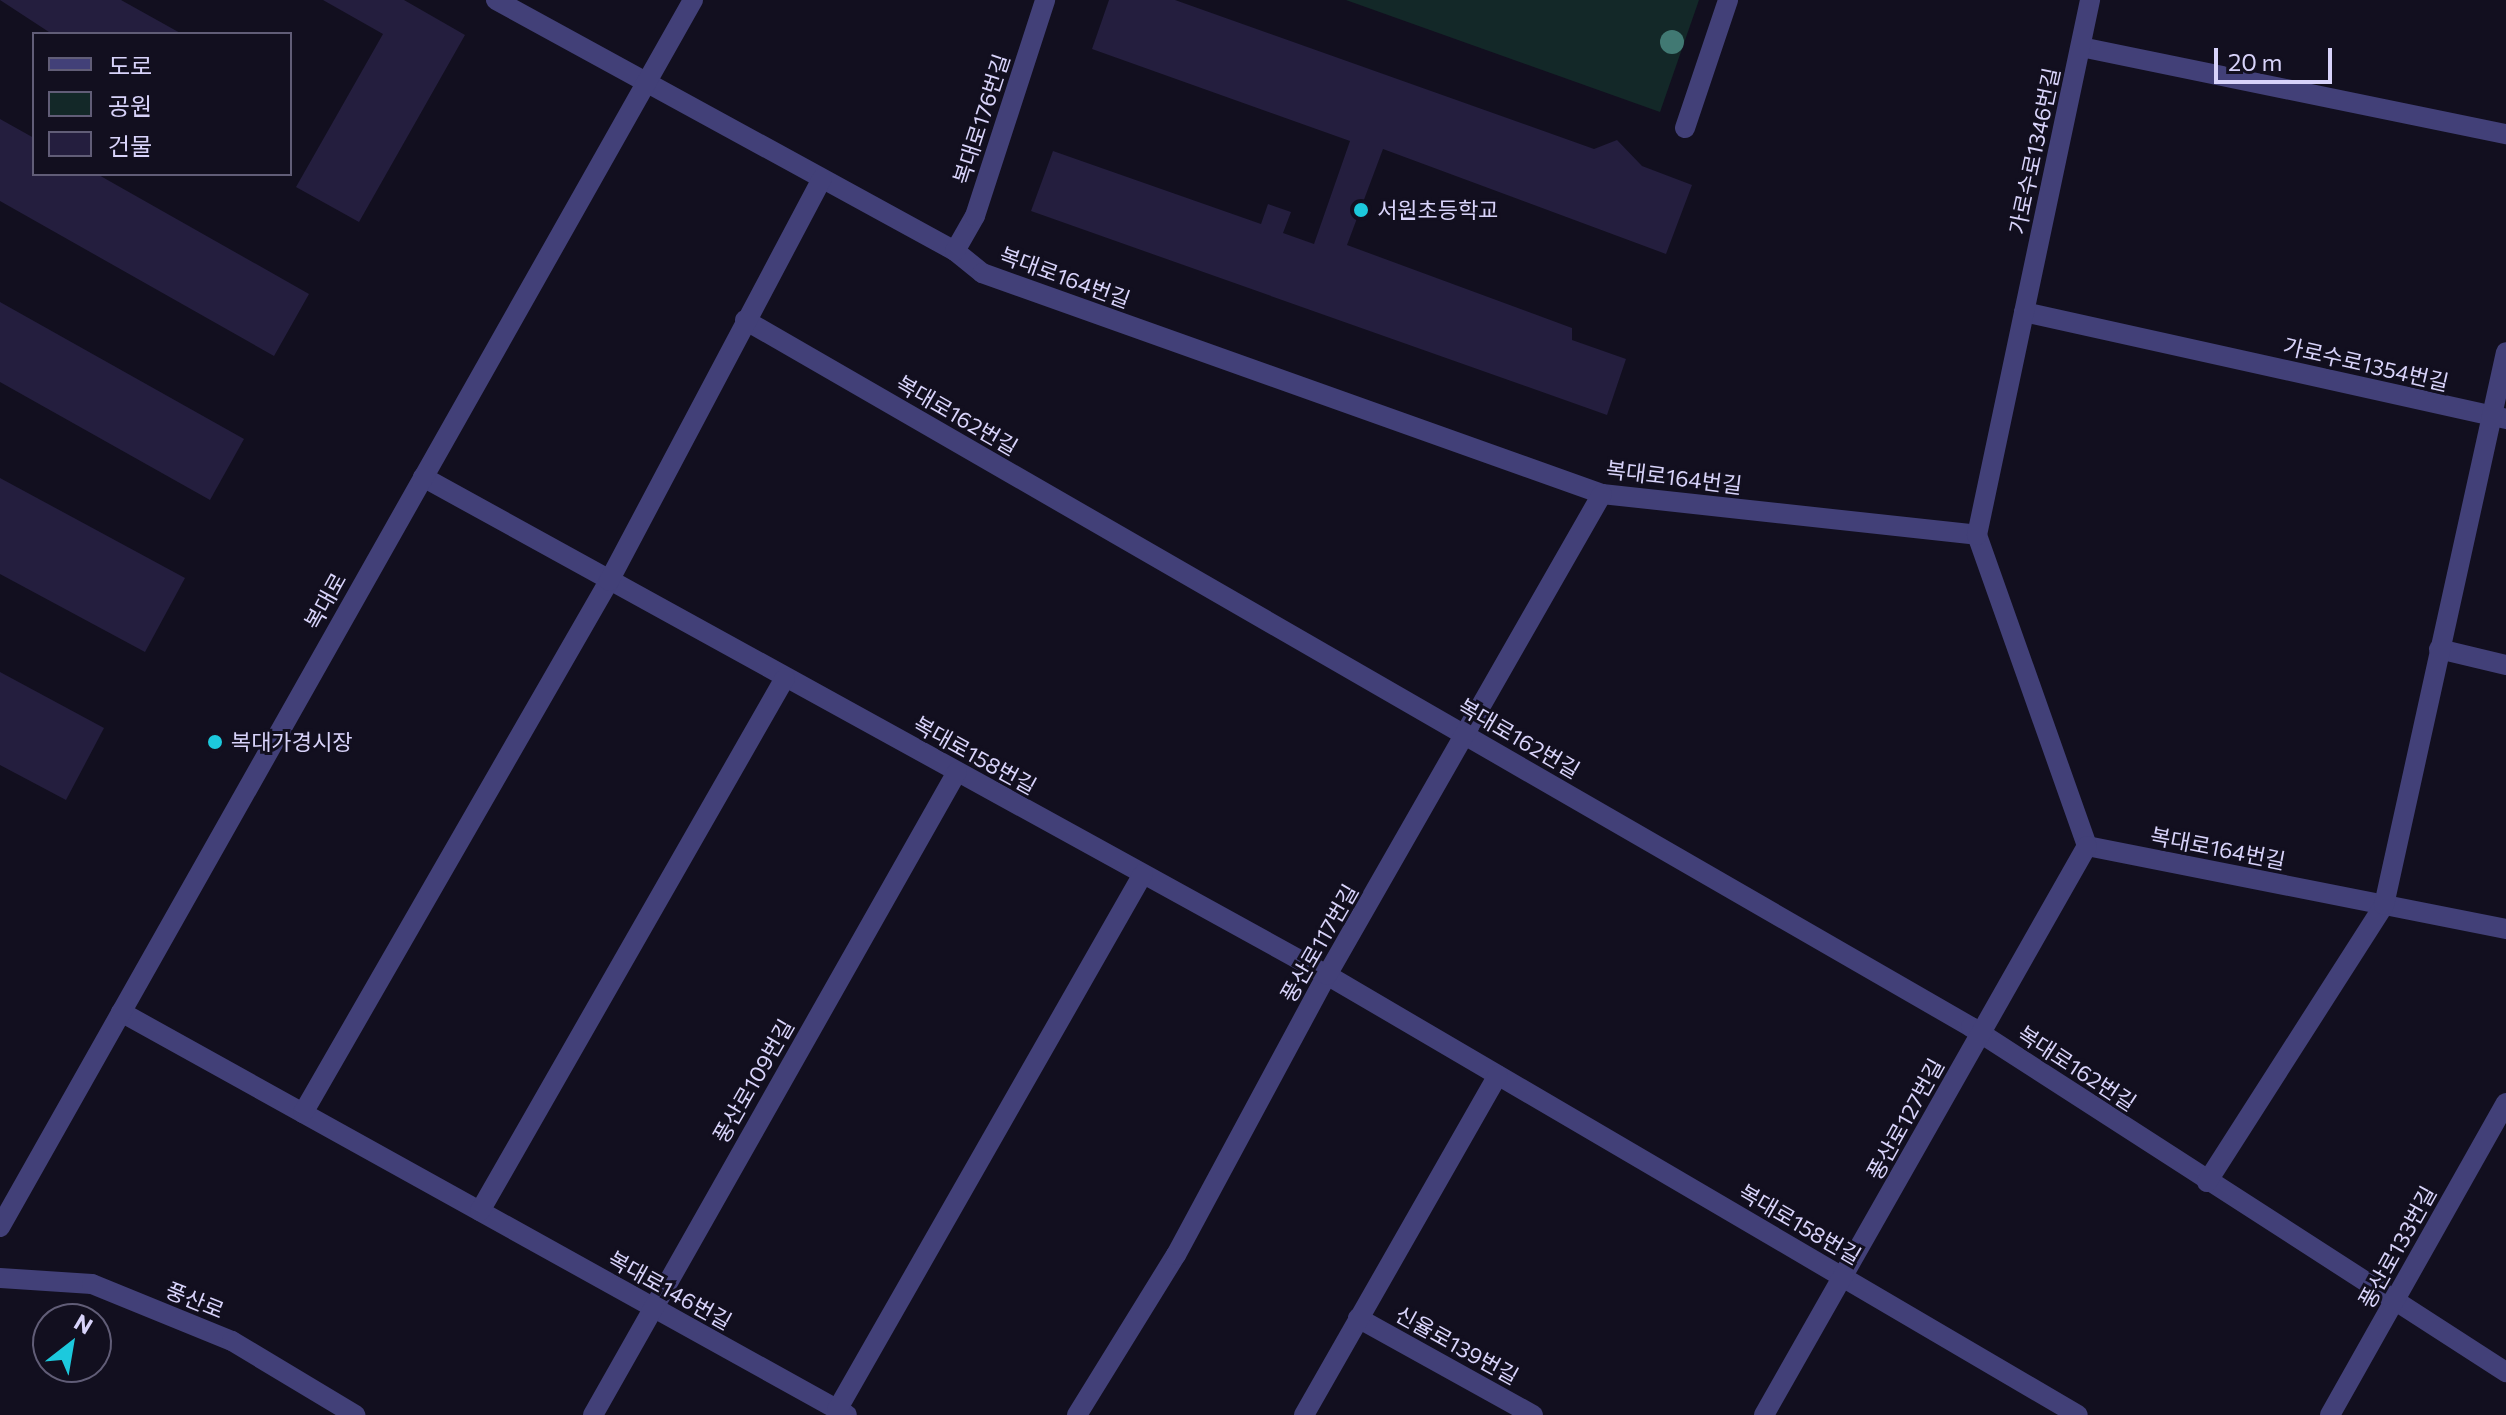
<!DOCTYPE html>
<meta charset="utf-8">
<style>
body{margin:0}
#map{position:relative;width:2506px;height:1415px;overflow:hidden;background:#120f1f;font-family:Commissioner,"Noto Sans KR",sans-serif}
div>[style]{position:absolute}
.green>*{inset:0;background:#132828}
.building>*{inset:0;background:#241e3e}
.minor>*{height:20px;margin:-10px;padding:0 10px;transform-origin:10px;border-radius:10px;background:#424078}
.trees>*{width:24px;height:24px;margin:-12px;border-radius:50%;background:#417973}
.dots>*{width:22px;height:22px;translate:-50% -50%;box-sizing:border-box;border:4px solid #120f1f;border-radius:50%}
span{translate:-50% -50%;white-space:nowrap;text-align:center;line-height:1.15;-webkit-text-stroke:6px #120f1f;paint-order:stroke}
.street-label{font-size:22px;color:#d8d3fa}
.poi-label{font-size:22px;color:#d8d3fa}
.left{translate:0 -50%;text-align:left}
.legend{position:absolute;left:32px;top:32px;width:260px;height:144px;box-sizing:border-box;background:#120f1f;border:2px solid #615d77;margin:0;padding:10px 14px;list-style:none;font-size:24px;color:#d8d3fa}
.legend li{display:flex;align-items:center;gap:16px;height:40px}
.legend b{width:40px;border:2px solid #615d77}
.north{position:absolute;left:32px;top:1303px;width:80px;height:80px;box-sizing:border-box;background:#120f1f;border:2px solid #615d77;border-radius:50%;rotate:31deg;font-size:22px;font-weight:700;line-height:32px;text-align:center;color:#d8d3fa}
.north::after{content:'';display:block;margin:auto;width:28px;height:36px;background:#1cc9dd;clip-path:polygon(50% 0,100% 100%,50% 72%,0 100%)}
.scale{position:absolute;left:2214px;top:48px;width:118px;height:36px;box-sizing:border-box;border:4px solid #d8d3fa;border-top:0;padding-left:10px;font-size:24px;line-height:28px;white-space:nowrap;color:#d8d3fa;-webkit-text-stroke:6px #120f1f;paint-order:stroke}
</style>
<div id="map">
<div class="green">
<i style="clip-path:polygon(1346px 0,1699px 0,1660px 112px)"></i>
</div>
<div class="building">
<i style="clip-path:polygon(0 0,121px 0,182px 34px,52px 34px)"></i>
<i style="clip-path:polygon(323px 0,404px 0,465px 35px,359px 222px,296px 187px,383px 34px)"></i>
<i style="clip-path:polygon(1109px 0,1175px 0,1594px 149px,1617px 140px,1642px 166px,1692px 185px,1666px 254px,1383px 149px,1347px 245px,1572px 328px,1572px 340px,1626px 359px,1607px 415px,1031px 211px,1053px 151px,1261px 224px,1268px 204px,1291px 212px,1283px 233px,1314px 244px,1350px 141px,1092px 49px)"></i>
<i style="clip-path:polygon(0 119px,34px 138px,34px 174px,97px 174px,309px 294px,274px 356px,0 201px)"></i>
<i style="clip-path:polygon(0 302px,244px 439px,210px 500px,0 382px)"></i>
<i style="clip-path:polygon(0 478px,185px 578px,145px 652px,0 574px)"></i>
<i style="clip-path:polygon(0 672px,104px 728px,66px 800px,0 765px)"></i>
</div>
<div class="minor">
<i style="left:496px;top:0;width:523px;rotate:28.67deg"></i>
<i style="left:955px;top:251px;width:35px;rotate:39deg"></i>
<i style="left:982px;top:273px;width:658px;rotate:19.62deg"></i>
<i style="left:1602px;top:494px;width:377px;rotate:6.2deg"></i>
<i style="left:2081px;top:47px;width:434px;rotate:11.6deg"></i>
<i style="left:1685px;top:128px;width:135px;rotate:-71.4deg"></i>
<i style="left:955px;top:251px;width:40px;rotate:-60.3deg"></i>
<i style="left:975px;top:216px;width:227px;rotate:-72deg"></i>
<i style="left:2024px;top:312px;width:494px;rotate:12.5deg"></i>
<i style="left:745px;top:320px;width:1415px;rotate:29.97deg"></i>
<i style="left:1971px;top:1027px;width:637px;rotate:32.82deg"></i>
<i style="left:423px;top:477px;width:1032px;rotate:28.85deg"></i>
<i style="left:1327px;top:975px;width:870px;rotate:30.37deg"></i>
<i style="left:1977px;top:535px;width:330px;rotate:70.5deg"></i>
<i style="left:2087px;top:846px;width:427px;rotate:11.2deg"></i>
<i style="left:1977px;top:535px;width:547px;rotate:-78.07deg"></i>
<i style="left:2439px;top:649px;width:69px;rotate:13.4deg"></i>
<i style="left:121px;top:1012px;width:830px;rotate:29.03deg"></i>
<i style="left:303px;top:1113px;width:614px;rotate:-60.09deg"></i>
<i style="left:609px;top:581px;width:455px;rotate:-62.1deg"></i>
<i style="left:2207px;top:1182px;width:329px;rotate:-57.4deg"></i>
<i style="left:2384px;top:905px;width:566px;rotate:-77.56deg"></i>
<i style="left:480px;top:1211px;width:614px;rotate:-60.22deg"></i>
<i style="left:0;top:1227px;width:1409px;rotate:-60.54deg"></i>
<i style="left:0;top:1278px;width:92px;rotate:3.7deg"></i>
<i style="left:92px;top:1284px;width:151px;rotate:22.2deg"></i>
<i style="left:232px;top:1341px;width:144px;rotate:31deg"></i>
<i style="left:1358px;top:1318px;width:200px;rotate:29deg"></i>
<i style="left:837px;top:1410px;width:617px;rotate:-60.28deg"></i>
<i style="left:593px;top:1415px;width:739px;rotate:-60.49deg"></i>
<i style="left:1077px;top:1415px;width:188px;rotate:-58.3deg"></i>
<i style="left:1176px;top:1255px;width:318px;rotate:-61.7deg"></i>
<i style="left:1327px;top:975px;width:554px;rotate:-60.24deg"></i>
<i style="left:1304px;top:1415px;width:391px;rotate:-60.3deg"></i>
<i style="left:1764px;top:1415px;width:654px;rotate:-60.42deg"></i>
<i style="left:2330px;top:1415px;width:358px;rotate:-60.6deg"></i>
</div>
<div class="trees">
<i style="left:1672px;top:42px"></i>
</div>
<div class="dots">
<i style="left:1361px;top:210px;background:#1cc9dd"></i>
<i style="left:215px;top:742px;background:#1cc9dd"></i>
</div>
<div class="street-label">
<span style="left:981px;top:119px;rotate:-72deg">복대로176번길</span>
<span style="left:2034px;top:151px;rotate:-78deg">가로수로1346번길</span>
<span style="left:1065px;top:277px;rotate:20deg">복대로164번길</span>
<span style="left:2366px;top:364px;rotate:13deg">가로수로1354번길</span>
<span style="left:957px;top:415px;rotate:30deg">복대로162번길</span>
<span style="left:1674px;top:477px;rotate:7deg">복대로164번길</span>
<span style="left:325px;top:601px;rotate:-61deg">복대로</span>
<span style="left:1519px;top:738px;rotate:30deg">복대로162번길</span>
<span style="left:975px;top:755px;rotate:29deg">복대로158번길</span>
<span style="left:2218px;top:848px;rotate:11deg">복대로164번길</span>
<span style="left:1319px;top:943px;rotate:-60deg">풍산로117번길</span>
<span style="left:2077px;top:1068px;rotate:33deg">복대로162번길</span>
<span style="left:753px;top:1081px;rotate:-60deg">풍산로109번길</span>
<span style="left:1905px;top:1119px;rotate:-61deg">풍산로127번길</span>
<span style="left:1800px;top:1224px;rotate:30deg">복대로158번길</span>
<span style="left:2397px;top:1247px;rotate:-61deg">풍산로133번길</span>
<span style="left:670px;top:1290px;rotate:29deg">복대로146번길</span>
<span style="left:195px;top:1300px;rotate:22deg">풍산로</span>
<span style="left:1457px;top:1345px;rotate:29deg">신율로139번길</span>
</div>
<div class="poi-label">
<span class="left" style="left:1377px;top:210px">서원초등학교</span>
<span class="left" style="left:231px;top:742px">복대가경시장</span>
</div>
<ul class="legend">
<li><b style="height:10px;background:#424078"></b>도로</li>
<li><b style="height:22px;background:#132828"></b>공원</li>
<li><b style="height:22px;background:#241e3e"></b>건물</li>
</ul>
<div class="north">N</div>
<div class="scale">20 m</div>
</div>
